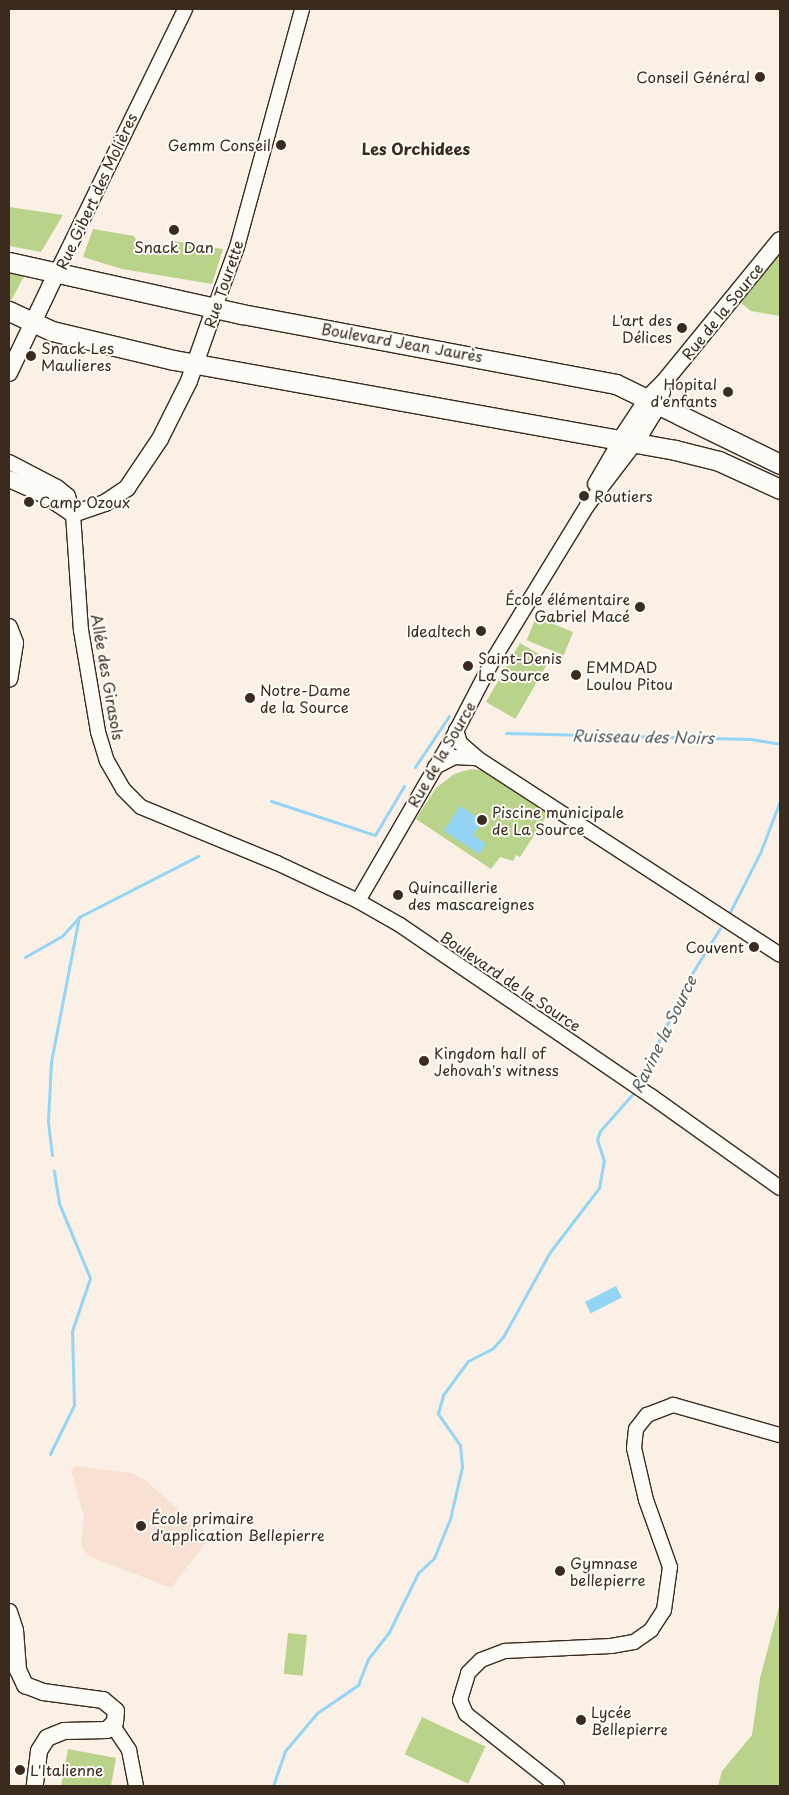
<!DOCTYPE html>
<meta charset="utf-8">
<style>
body{margin:0}
#map{position:relative;width:789px;height:1795px;overflow:hidden;background:#fbf0e6;font-family:"Playpen Sans",sans-serif}
div>[style]{position:absolute}
.built>*{inset:0;background:#f8e1d2}
.green>*{inset:0;background:#b9d38a;transform-origin:0 0}
.water>*{inset:0;background:#94d5f6;transform-origin:0 0}
.stream>*{height:3px;margin:-1.5px;padding:0 1.5px;transform-origin:1.5px;border-radius:1.5px;background:#94d5f6}
.roads{filter:drop-shadow(1px 0 #3b2a1e) drop-shadow(-1px 0 #3b2a1e) drop-shadow(0 1px #3b2a1e) drop-shadow(0 -1px #3b2a1e)}
.tertiary>*{height:14px;margin:-7px;padding:0 7px;transform-origin:7px;border-radius:7px;background:#fdfcf7}
.secondary>*{height:16px;margin:-8px;padding:0 8px;transform-origin:8px;border-radius:8px;background:#fdfcf7}
.primary>*{height:19px;margin:-9.5px;padding:0 9.5px;transform-origin:9.5px;border-radius:9.5px;background:#fdfcf7}
.dots>*{width:14px;height:14px;translate:-50% -50%;box-sizing:border-box;border:2px solid #fdfcf7;border-radius:50%}
span{translate:-50% -50%;white-space:nowrap;text-align:center;line-height:1.15;-webkit-text-stroke:4px #fdfcf7;paint-order:stroke}
.poi-label{font-size:15px;color:#3b2a1e}
.right{translate:-100% -50%;text-align:right}
.left{translate:0 -50%;text-align:left}
.street-label{font-size:15px;color:#3b2a1e}
.neighbourhood-label{font-size:16px;color:#3b2a1e;font-weight:700}
.water-label{font-size:16px;color:#565d5f;font-style:italic}
.frame{position:absolute;inset:0;border:10px solid #3b2a1e;pointer-events:none}
</style>
<div id="map">
<div class="built">
<i style="clip-path:polygon(76px 1466px,132px 1473px,144px 1479px,210px 1537px,171px 1588px,89px 1556px,81px 1546px,84px 1516px,71px 1470px)"></i>
</div>
<div class="green">
<i style="clip-path:polygon(9px 207px,63px 215px,41px 252px,9px 246px)"></i>
<i style="clip-path:polygon(93px 229px,134px 236px,139px 245px,178px 250px,174px 241px,223px 249px,212px 284px,122px 269px,83px 257px)"></i>
<i style="clip-path:polygon(780px 248px,780px 316px,751px 311px,742px 304px,743px 293px)"></i>
<i style="clip-path:polygon(9px 268px,26px 272px,10px 303px,9px 302px)"></i>
<i style="left:536px;top:617px;width:40px;height:25px;rotate:22deg"></i>
<i style="left:520px;top:643px;width:34px;height:68px;rotate:30deg"></i>
<i style="clip-path:polygon(471px 769px,481px 770px,548px 814px,520px 857px,516px 855px,513px 861px,500px 857px,491px 869px,416px 819px,436px 788px,454px 774px)"></i>
<i style="clip-path:polygon(780px 1603px,780px 1786px,718px 1786px,722px 1771px,752px 1735px,760px 1678px)"></i>
<i style="left:288px;top:1633px;width:19px;height:41px;rotate:6deg"></i>
<i style="left:422px;top:1717px;width:70px;height:41px;rotate:25deg"></i>
<i style="clip-path:polygon(68px 1749px,116px 1758px,111px 1786px,61px 1786px)"></i>
</div>
<div class="water">
<i style="clip-path:polygon(460px 806px,483px 821px,473px 835px,486px 844px,479px 854px,444px 831px)"></i>
<i style="left:616px;top:1286px;width:13px;height:35px;rotate:63deg"></i>
</div>
<div class="stream">
<i style="left:506px;top:733px;width:244px;rotate:1.4deg"></i>
<i style="left:750px;top:739px;width:30px;rotate:9deg"></i>
<i style="left:415px;top:767px;width:61px;rotate:-56.3deg"></i>
<i style="left:271px;top:801px;width:109px;rotate:18.1deg"></i>
<i style="left:375px;top:835px;width:57px;rotate:-59.4deg"></i>
<i style="left:729px;top:914px;width:68px;rotate:-63.1deg"></i>
<i style="left:760px;top:853px;width:56px;rotate:-69deg"></i>
<i style="left:25px;top:957px;width:43px;rotate:-29.6deg"></i>
<i style="left:62px;top:936px;width:25px;rotate:-48deg"></i>
<i style="left:79px;top:917px;width:134px;rotate:-27.1deg"></i>
<i style="left:639px;top:1082px;width:119px;rotate:-64.1deg"></i>
<i style="left:691px;top:975px;width:55px;rotate:-58.3deg"></i>
<i style="left:52px;top:1155px;width:34px;rotate:-97deg"></i>
<i style="left:48px;top:1121px;width:59px;rotate:-87.1deg"></i>
<i style="left:51px;top:1062px;width:148px;rotate:-79.1deg"></i>
<i style="left:50px;top:1454px;width:55px;rotate:-63.9deg"></i>
<i style="left:74px;top:1405px;width:74px;rotate:-91.5deg"></i>
<i style="left:72px;top:1331px;width:56px;rotate:-71.2deg"></i>
<i style="left:90px;top:1278px;width:81px;rotate:-112.5deg"></i>
<i style="left:59px;top:1203px;width:33px;rotate:-99deg"></i>
<i style="left:273px;top:1786px;width:37px;rotate:-71deg"></i>
<i style="left:285px;top:1751px;width:50px;rotate:-49.9deg"></i>
<i style="left:317px;top:1713px;width:50px;rotate:-34.3deg"></i>
<i style="left:358px;top:1685px;width:28px;rotate:-69deg"></i>
<i style="left:368px;top:1659px;width:34px;rotate:-52deg"></i>
<i style="left:389px;top:1632px;width:66px;rotate:-63.8deg"></i>
<i style="left:418px;top:1573px;width:22px;rotate:-43deg"></i>
<i style="left:434px;top:1558px;width:42px;rotate:-67.7deg"></i>
<i style="left:450px;top:1519px;width:53px;rotate:-77deg"></i>
<i style="left:462px;top:1467px;width:22px;rotate:-95deg"></i>
<i style="left:460px;top:1445px;width:39px;rotate:-125deg"></i>
<i style="left:438px;top:1413px;width:19px;rotate:-74deg"></i>
<i style="left:443px;top:1395px;width:42px;rotate:-53.7deg"></i>
<i style="left:468px;top:1361px;width:28px;rotate:-27deg"></i>
<i style="left:493px;top:1348px;width:15px;rotate:-48deg"></i>
<i style="left:503px;top:1337px;width:97px;rotate:-61.1deg"></i>
<i style="left:550px;top:1252px;width:81px;rotate:-52.6deg"></i>
<i style="left:599px;top:1188px;width:27px;rotate:-80deg"></i>
<i style="left:604px;top:1161px;width:22px;rotate:-108deg"></i>
<i style="left:597px;top:1140px;width:9px;rotate:-72deg"></i>
<i style="left:600px;top:1131px;width:55px;rotate:-48.7deg"></i>
</div>
<div class="roads">
<div class="tertiary">
<i style="left:57px;top:272px;width:292px;rotate:-64deg"></i>
<i style="left:215px;top:307px;width:64px;rotate:-69.9deg"></i>
<i style="left:237px;top:247px;width:247px;rotate:-74.7deg"></i>
<i style="left:9px;top:462px;width:54px;rotate:27.5deg"></i>
<i style="left:57px;top:487px;width:14px;rotate:39deg"></i>
<i style="left:68px;top:496px;width:19px;rotate:74deg"></i>
<i style="left:73px;top:514px;width:116px;rotate:86.1deg"></i>
<i style="left:81px;top:630px;width:103px;rotate:80.5deg"></i>
<i style="left:98px;top:732px;width:30px;rotate:73deg"></i>
<i style="left:107px;top:761px;width:32px;rotate:60deg"></i>
<i style="left:123px;top:789px;width:25px;rotate:45deg"></i>
<i style="left:141px;top:807px;width:147px;rotate:22.4deg"></i>
<i style="left:277px;top:863px;width:89px;rotate:25.1deg"></i>
<i style="left:358px;top:901px;width:48px;rotate:29.7deg"></i>
<i style="left:400px;top:925px;width:304px;rotate:34.3deg"></i>
<i style="left:651px;top:1096px;width:158px;rotate:35.5deg"></i>
<i style="left:595px;top:484px;width:52px;rotate:-60deg"></i>
<i style="left:456px;top:730px;width:14px;rotate:73deg"></i>
<i style="left:460px;top:743px;width:23px;rotate:41deg"></i>
<i style="left:477px;top:758px;width:361px;rotate:33deg"></i>
<i style="left:435px;top:767px;width:22px;rotate:-27deg"></i>
<i style="left:455px;top:757px;width:22px;rotate:3deg"></i>
<i style="left:358px;top:901px;width:187px;rotate:-59.9deg"></i>
<i style="left:452px;top:739px;width:89px;rotate:-62.6deg"></i>
<i style="left:493px;top:660px;width:180px;rotate:-58.6deg"></i>
<i style="left:587px;top:506px;width:81px;rotate:-52.6deg"></i>
<i style="left:113px;top:1726px;width:29px;rotate:56deg"></i>
<i style="left:129px;top:1750px;width:37px;rotate:79deg"></i>
<i style="left:557px;top:1786px;width:116px;rotate:-141.6deg"></i>
<i style="left:466px;top:1714px;width:15px;rotate:-113deg"></i>
<i style="left:460px;top:1700px;width:28px;rotate:-73deg"></i>
<i style="left:468px;top:1673px;width:18px;rotate:-45deg"></i>
<i style="left:481px;top:1660px;width:26px;rotate:-21deg"></i>
<i style="left:505px;top:1651px;width:106px;rotate:-2.7deg"></i>
<i style="left:611px;top:1646px;width:23px;rotate:-10deg"></i>
<i style="left:634px;top:1642px;width:21px;rotate:-35deg"></i>
<i style="left:651px;top:1630px;width:24px;rotate:-57deg"></i>
<i style="left:664px;top:1610px;width:43px;rotate:-82.1deg"></i>
<i style="left:670px;top:1567px;width:71px;rotate:-109.7deg"></i>
<i style="left:646px;top:1500px;width:53px;rotate:-103deg"></i>
<i style="left:634px;top:1448px;width:19px;rotate:-84deg"></i>
<i style="left:636px;top:1429px;width:18px;rotate:-52deg"></i>
<i style="left:647px;top:1415px;width:28px;rotate:-21deg"></i>
<i style="left:673px;top:1405px;width:111px;rotate:15.7deg"></i>
</div>
<div class="secondary">
<i style="left:9px;top:373px;width:112px;rotate:-64.6deg"></i>
<i style="left:621px;top:439px;width:49px;rotate:-56.6deg"></i>
<i style="left:648px;top:398px;width:23px;rotate:-45deg"></i>
<i style="left:664px;top:382px;width:183px;rotate:-50.8deg"></i>
<i style="left:636px;top:442px;width:33px;rotate:-59deg"></i>
<i style="left:653px;top:414px;width:24px;rotate:-68deg"></i>
<i style="left:9px;top:479px;width:39px;rotate:24deg"></i>
<i style="left:45px;top:495px;width:34px;rotate:34deg"></i>
<i style="left:73px;top:514px;width:34px;rotate:-19deg"></i>
<i style="left:105px;top:503px;width:27px;rotate:-34deg"></i>
<i style="left:127px;top:488px;width:59px;rotate:-56deg"></i>
<i style="left:160px;top:439px;width:65px;rotate:-63.4deg"></i>
<i style="left:189px;top:381px;width:78px;rotate:-70.6deg"></i>
<i style="left:9px;top:627px;width:17px;rotate:69deg"></i>
<i style="left:15px;top:643px;width:36px;rotate:99deg"></i>
<i style="left:9px;top:1612px;width:19px;rotate:72deg"></i>
<i style="left:15px;top:1630px;width:40px;rotate:85.7deg"></i>
<i style="left:18px;top:1670px;width:17px;rotate:65deg"></i>
<i style="left:25px;top:1685px;width:19px;rotate:21deg"></i>
<i style="left:43px;top:1692px;width:61px;rotate:7.6deg"></i>
<i style="left:103px;top:1700px;width:17px;rotate:40deg"></i>
<i style="left:116px;top:1711px;width:11px;rotate:95deg"></i>
<i style="left:115px;top:1722px;width:11px;rotate:135deg"></i>
<i style="left:107px;top:1730px;width:43px;rotate:178.7deg"></i>
<i style="left:64px;top:1731px;width:18px;rotate:158deg"></i>
<i style="left:47px;top:1738px;width:15px;rotate:122deg"></i>
<i style="left:39px;top:1751px;width:35px;rotate:97deg"></i>
</div>
<div class="primary">
<i style="left:9px;top:262px;width:239px;rotate:12.6deg"></i>
<i style="left:242px;top:314px;width:380px;rotate:10.6deg"></i>
<i style="left:616px;top:384px;width:182px;rotate:26deg"></i>
<i style="left:9px;top:311px;width:47px;rotate:24.9deg"></i>
<i style="left:52px;top:331px;width:125px;rotate:13.4deg"></i>
<i style="left:174px;top:360px;width:509px;rotate:10.18deg"></i>
<i style="left:675px;top:450px;width:45px;rotate:14deg"></i>
<i style="left:719px;top:461px;width:67px;rotate:24.7deg"></i>
</div>
</div>
<div class="dots">
<i style="left:760px;top:77px;background:#3b2a1e"></i>
<i style="left:281px;top:145px;background:#3b2a1e"></i>
<i style="left:174px;top:230px;background:#3b2a1e"></i>
<i style="left:682px;top:328px;background:#3b2a1e"></i>
<i style="left:31px;top:356px;background:#3b2a1e"></i>
<i style="left:728px;top:392px;background:#3b2a1e"></i>
<i style="left:584px;top:496px;background:#3b2a1e"></i>
<i style="left:29px;top:502px;background:#3b2a1e"></i>
<i style="left:640px;top:607px;background:#3b2a1e"></i>
<i style="left:481px;top:631px;background:#3b2a1e"></i>
<i style="left:468px;top:666px;background:#3b2a1e"></i>
<i style="left:576px;top:675px;background:#3b2a1e"></i>
<i style="left:250px;top:698px;background:#3b2a1e"></i>
<i style="left:482px;top:820px;background:#3b2a1e"></i>
<i style="left:398px;top:895px;background:#3b2a1e"></i>
<i style="left:754px;top:947px;background:#3b2a1e"></i>
<i style="left:424px;top:1061px;background:#3b2a1e"></i>
<i style="left:141px;top:1526px;background:#3b2a1e"></i>
<i style="left:560px;top:1571px;background:#3b2a1e"></i>
<i style="left:581px;top:1720px;background:#3b2a1e"></i>
<i style="left:20px;top:1770px;background:#3b2a1e"></i>
</div>
<div class="poi-label">
<span class="right" style="left:750px;top:77px">Conseil Général</span>
<span class="right" style="left:271px;top:145px">Gemm Conseil</span>
<span style="left:174px;top:247px">Snack Dan</span>
<span class="right" style="left:672px;top:328px">L'art des<br>Délices</span>
<span class="left" style="left:41px;top:356px">Snack Les<br>Maulieres</span>
<span class="right" style="left:717px;top:392px">Hopital<br>d'enfants</span>
<span class="left" style="left:594px;top:496px">Routiers</span>
<span class="left" style="left:39px;top:502px">Camp Ozoux</span>
<span class="right" style="left:630px;top:607px">École élémentaire<br>Gabriel Macé</span>
<span class="right" style="left:471px;top:631px">Idealtech</span>
<span class="left" style="left:478px;top:666px">Saint-Denis<br>La Source</span>
<span class="left" style="left:586px;top:675px">EMMDAD<br>Loulou Pitou</span>
<span class="left" style="left:260px;top:698px">Notre-Dame<br>de la Source</span>
<span class="left" style="left:492px;top:820px">Piscine municipale<br>de La Source</span>
<span class="left" style="left:408px;top:895px">Quincaillerie<br>des mascareignes</span>
<span class="right" style="left:744px;top:947px">Couvent</span>
<span class="left" style="left:434px;top:1061px">Kingdom hall of<br>Jehovah's witness</span>
<span class="left" style="left:151px;top:1526px">École primaire<br>d'application Bellepierre</span>
<span class="left" style="left:570px;top:1571px">Gymnase<br>bellepierre</span>
<span class="left" style="left:591px;top:1720px">Lycée<br>Bellepierre</span>
<span class="left" style="left:30px;top:1770px">L'Italienne</span>
</div>
<div class="street-label">
<span style="left:96px;top:191px;rotate:-65deg">Rue Gibert des Molières</span>
<span style="left:223px;top:284px;rotate:-71deg">Rue Tourette</span>
<span style="left:722px;top:311px;rotate:-51deg">Rue de la Source</span>
<span style="left:402px;top:342px;rotate:10deg">Boulevard Jean Jaurès</span>
<span style="left:108px;top:677px;rotate:80deg">Allée des Girasols</span>
<span style="left:441px;top:754px;rotate:-60deg">Rue de la Source</span>
<span style="left:511px;top:981px;rotate:34deg">Boulevard de la Source</span>
</div>
<div class="neighbourhood-label">
<span style="left:416px;top:148px">Les Orchidees</span>
</div>
<div class="water-label">
<span style="left:643px;top:736px;rotate:1deg">Ruisseau des Noirs</span>
<span style="left:663px;top:1034px;rotate:-64deg">Ravine la Source</span>
</div>
<div class="frame"></div>
</div>
